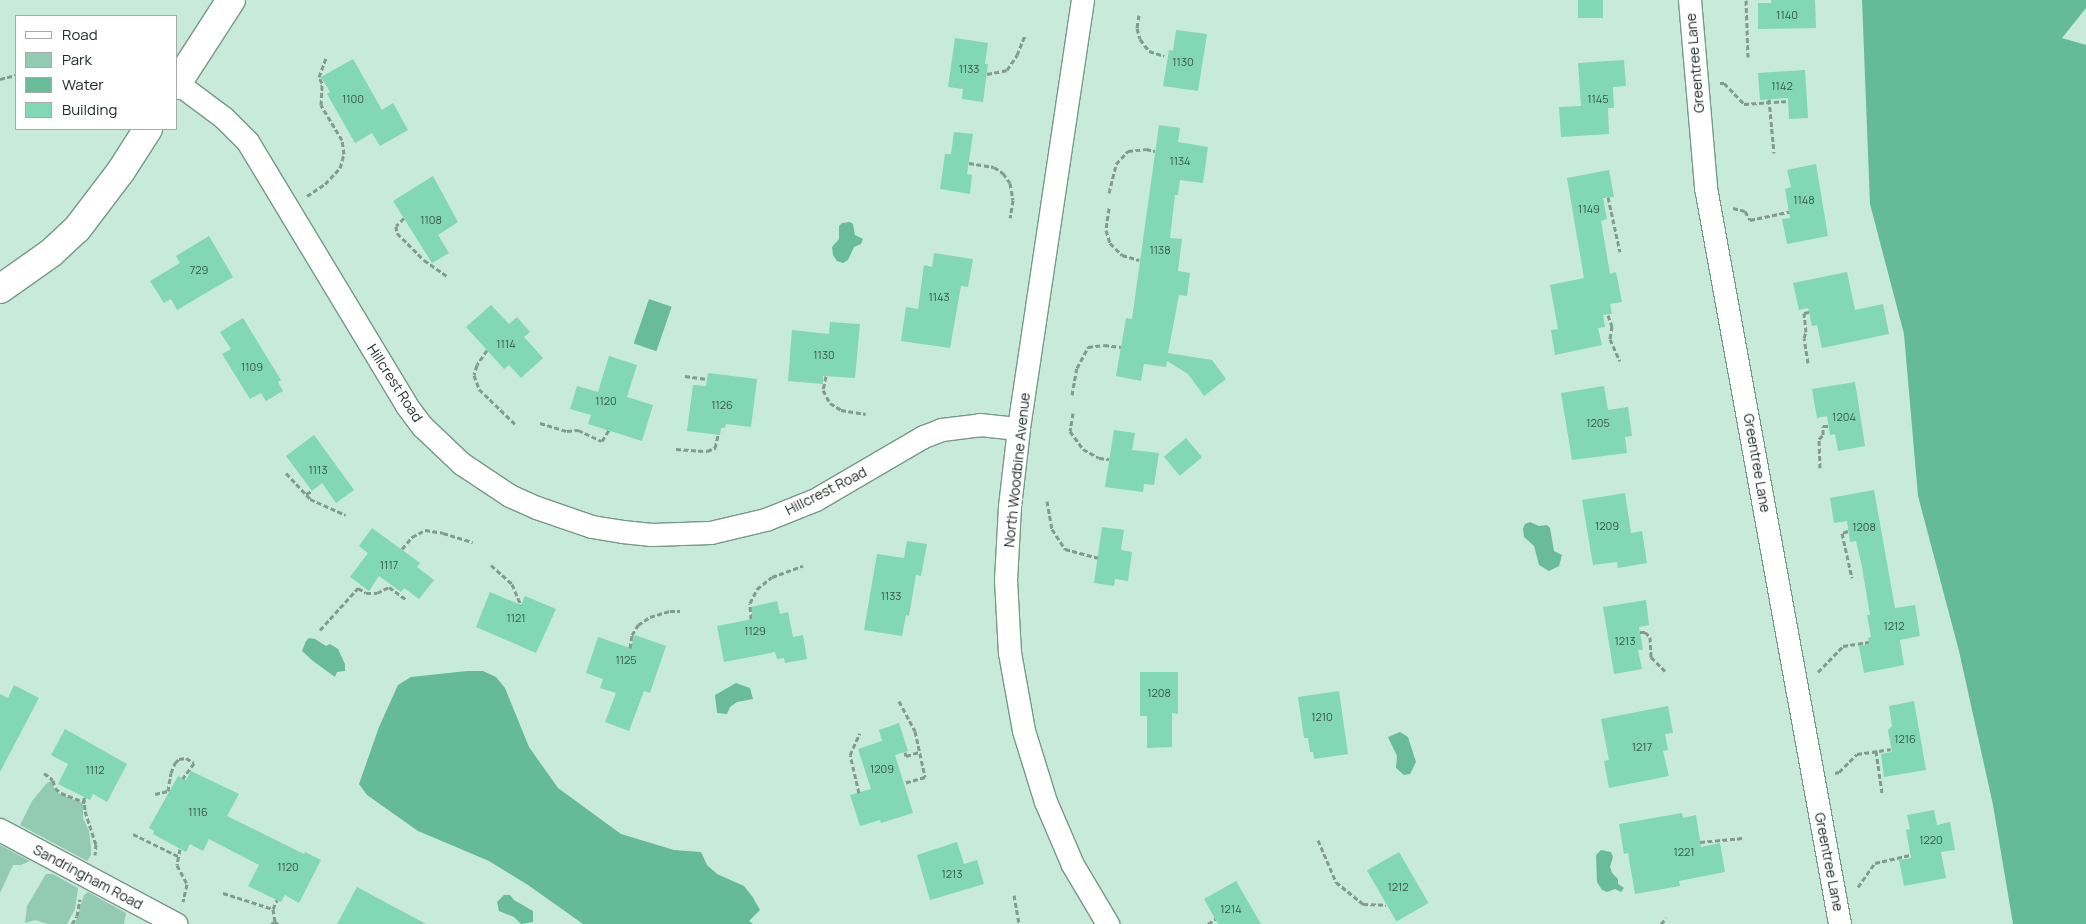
<!DOCTYPE html>
<style>
body{margin:0}
#map{position:relative;width:2086px;height:924px;overflow:hidden;background:#c8eada;font-family:Manrope,sans-serif}
div>[style]{position:absolute}
.green>*{inset:0;background:#93cbb2}
.forest>*{inset:0;background:#65ba98}
.water>*{inset:0;background:#68bc9a;transform-origin:0 0}
.building>*{inset:0;background:#82d7b4;transform-origin:0 0}
.path>*{height:3px;margin-top:-1.5px;transform-origin:0;background:repeating-linear-gradient(90deg,#829b8f 0 5px,transparent 0 7.5px)}
.roads{filter:drop-shadow(1px 0 #789889) drop-shadow(-1px 0 #789889) drop-shadow(0 1px #789889) drop-shadow(0 -1px #789889)}
.minor>*{height:22px;margin:-11px;padding:0 11px;transform-origin:11px;border-radius:11px;background:#fff}
.major>*{height:28px;margin:-14px;padding:0 14px;transform-origin:14px;border-radius:14px;background:#fff}
span{translate:-50% -50%;white-space:nowrap;text-align:center;line-height:1.15;-webkit-text-stroke:4px #fff;paint-order:stroke}
.number-label{font-size:11px;color:#38584a}
.number-label span{-webkit-text-stroke-width:0}
.street-label{font-size:14px;color:#202d27}
.legend{position:absolute;left:15px;top:15px;width:162px;height:115px;box-sizing:border-box;background:#fff;border:1px solid #a6aba9;margin:0;padding:6px 9px;list-style:none;font-size:15px;color:#202d27}
.legend li{display:flex;align-items:center;gap:10px;height:25px}
.legend b{width:25px;border:1px solid #a6aba9}
</style>
<div id="map">
<div class="green">
<i style="clip-path:polygon(52px 780px,54px 789px,60px 794px,83px 803px,83px 818px,89px 831px,91px 847px,91px 855px,87px 861px,20px 825px,32px 801px,46px 784px)"></i>
<i style="clip-path:polygon(0 845px,30px 861px,21px 865px,13px 865px,0 893px)"></i>
<i style="clip-path:polygon(46px 874px,53px 874px,78px 888px,75px 909px,67px 924px,48px 924px,35px 920px,25px 923px,27px 906px)"></i>
<i style="clip-path:polygon(88px 892px,126px 913px,124px 924px,75px 924px,84px 895px)"></i>
</div>
<div class="forest">
<i style="clip-path:polygon(1862px 0,2086px 0,2086px 8px,2062px 38px,2086px 45px,2086px 924px,2013px 924px,1993px 805px,1959px 651px,1918px 496px,1904px 334px,1870px 204px)"></i>
<i style="clip-path:polygon(467px 671px,483px 671px,496px 677px,505px 688px,529px 747px,558px 788px,621px 834px,674px 850px,701px 852px,707px 865px,717px 874px,744px 886px,752px 896px,760px 910px,749px 921px,753px 924px,583px 924px,528px 885px,489px 861px,418px 831px,367px 795px,359px 784px,379px 727px,398px 685px,411px 677px)"></i>
</div>
<div class="water">
<i style="clip-path:polygon(850px 222px,853px 224px,855px 235px,863px 239px,861px 244px,854px 247px,848px 260px,843px 263px,837px 261px,833px 255px,832px 247px,839px 239px,839px 226px,842px 223px)"></i>
<i style="left:649px;top:299px;width:24px;height:47px;rotate:19deg"></i>
<i style="clip-path:polygon(1530px 522px,1539px 526px,1547px 525px,1550px 528px,1554px 551px,1562px 555px,1559px 566px,1549px 571px,1539px 565px,1534px 546px,1524px 537px,1523px 529px,1525px 524px)"></i>
<i style="clip-path:polygon(309px 638px,315px 639px,326px 646px,330px 644px,338px 649px,345px 664px,345px 671px,337px 672px,335px 677px,313px 661px,302px 651px,306px 641px)"></i>
<i style="clip-path:polygon(736px 683px,750px 688px,753px 699px,737px 702px,730px 707px,727px 714px,717px 713px,715px 695px)"></i>
<i style="clip-path:polygon(1400px 732px,1408px 737px,1416px 762px,1410px 774px,1404px 775px,1396px 768px,1397px 756px,1388px 737px)"></i>
<i style="clip-path:polygon(1601px 850px,1611px 852px,1613px 857px,1610px 867px,1612px 873px,1618px 879px,1618px 884px,1624px 888px,1621px 892px,1615px 889px,1607px 892px,1602px 890px,1597px 882px,1596px 855px)"></i>
<i style="clip-path:polygon(504px 895px,510px 895px,514px 900px,533px 911px,533px 922px,521px 924px,514px 917px,499px 911px,497px 902px)"></i>
</div>
<div class="building">
<i style="left:1578px;top:0;width:25px;height:18px"></i>
<i style="clip-path:polygon(1771px 0,1815px 0,1816px 28px,1758px 29px,1758px 3px,1771px 3px)"></i>
<i style="clip-path:polygon(1176px 30px,1207px 34px,1198px 91px,1163px 86px,1169px 50px,1173px 51px)"></i>
<i style="clip-path:polygon(955px 38px,988px 43px,985px 64px,988px 64px,983px 102px,962px 99px,963px 89px,948px 87px)"></i>
<i style="clip-path:polygon(353px 59px,382px 110px,393px 103px,408px 130px,380px 146px,372px 133px,355px 143px,327px 94px,330px 92px,321px 77px)"></i>
<i style="clip-path:polygon(1624px 60px,1626px 86px,1613px 87px,1614px 108px,1608px 108px,1609px 134px,1561px 137px,1559px 107px,1581px 106px,1578px 63px)"></i>
<i style="clip-path:polygon(1805px 70px,1808px 118px,1789px 119px,1788px 98px,1760px 100px,1758px 73px)"></i>
<i style="clip-path:polygon(1159px 125px,1180px 128px,1178px 142px,1208px 147px,1203px 183px,1180px 180px,1178px 195px,1175px 195px,1170px 238px,1182px 239px,1178px 271px,1190px 273px,1187px 296px,1179px 295px,1168px 353px,1212px 360px,1226px 379px,1204px 396px,1188px 374px,1167px 361px,1166px 367px,1144px 364px,1141px 381px,1116px 376px,1126px 318px,1132px 319px)"></i>
<i style="clip-path:polygon(954px 132px,973px 134px,967px 174px,972px 175px,970px 194px,940px 189px,945px 154px,951px 154px)"></i>
<i style="clip-path:polygon(1816px 164px,1828px 236px,1787px 244px,1782px 219px,1790px 218px,1785px 189px,1791px 187px,1787px 170px)"></i>
<i style="clip-path:polygon(1609px 170px,1614px 197px,1603px 198px,1607px 219px,1601px 221px,1610px 274px,1616px 272px,1622px 302px,1610px 304px,1612px 314px,1603px 315px,1605px 327px,1598px 328px,1602px 345px,1555px 355px,1551px 330px,1558px 329px,1550px 285px,1584px 278px,1567px 178px)"></i>
<i style="clip-path:polygon(433px 176px,458px 222px,438px 235px,449px 253px,432px 263px,393px 201px)"></i>
<i style="clip-path:polygon(209px 236px,233px 277px,177px 310px,171px 299px,164px 303px,150px 281px,180px 263px,176px 256px)"></i>
<i style="clip-path:polygon(934px 253px,973px 259px,968px 287px,961px 286px,950px 348px,901px 341px,906px 307px,918px 309px,924px 265px,932px 267px)"></i>
<i style="clip-path:polygon(1847px 272px,1855px 310px,1883px 304px,1889px 334px,1822px 348px,1817px 325px,1812px 326px,1808px 308px,1799px 310px,1793px 283px)"></i>
<i style="clip-path:polygon(491px 305px,509px 324px,517px 317px,530px 332px,524px 337px,543px 358px,521px 378px,509px 365px,504px 369px,466px 327px)"></i>
<i style="clip-path:polygon(243px 318px,281px 380px,278px 382px,283px 391px,266px 401px,261px 393px,250px 399px,222px 354px,231px 349px,220px 332px)"></i>
<i style="clip-path:polygon(830px 322px,860px 324px,855px 378px,823px 376px,823px 384px,788px 381px,792px 330px,829px 334px)"></i>
<i style="clip-path:polygon(609px 356px,637px 365px,627px 397px,653px 405px,642px 441px,588px 424px,591px 415px,570px 409px,577px 386px,598px 392px)"></i>
<i style="clip-path:polygon(708px 373px,757px 379px,751px 427px,726px 424px,725px 428px,721px 428px,720px 435px,687px 431px,693px 385px,706px 386px)"></i>
<i style="clip-path:polygon(1855px 382px,1865px 446px,1838px 451px,1835px 434px,1830px 435px,1827px 416px,1817px 418px,1812px 389px)"></i>
<i style="clip-path:polygon(1604px 386px,1608px 410px,1628px 407px,1632px 436px,1625px 437px,1627px 453px,1572px 460px,1561px 393px)"></i>
<i style="clip-path:polygon(1114px 430px,1135px 433px,1132px 450px,1159px 453px,1154px 485px,1144px 484px,1143px 492px,1105px 487px)"></i>
<i style="clip-path:polygon(314px 435px,354px 490px,336px 503px,322px 483px,312px 491px,286px 456px)"></i>
<i style="left:1186px;top:438px;width:25px;height:29px;rotate:50deg"></i>
<i style="clip-path:polygon(1874px 490px,1895px 608px,1915px 605px,1920px 636px,1900px 640px,1904px 665px,1864px 673px,1859px 646px,1869px 644px,1868px 638px,1871px 637px,1867px 615px,1870px 615px,1862px 567px,1856px 541px,1850px 542px,1847px 521px,1834px 523px,1830px 498px)"></i>
<i style="clip-path:polygon(1625px 493px,1631px 533px,1642px 531px,1647px 563px,1618px 568px,1617px 562px,1593px 565px,1582px 500px)"></i>
<i style="clip-path:polygon(1102px 527px,1124px 530px,1121px 550px,1132px 552px,1128px 581px,1115px 579px,1114px 586px,1094px 583px)"></i>
<i style="clip-path:polygon(372px 528px,420px 563px,417px 567px,434px 580px,419px 599px,404px 588px,401px 592px,379px 576px,369px 591px,350px 577px,368px 553px,359px 546px)"></i>
<i style="clip-path:polygon(907px 541px,927px 544px,921px 576px,916px 575px,909px 616px,906px 615px,902px 636px,864px 630px,877px 554px,904px 558px)"></i>
<i style="clip-path:polygon(490px 592px,521px 605px,525px 596px,556px 609px,536px 653px,476px 627px)"></i>
<i style="clip-path:polygon(1646px 600px,1649px 625px,1639px 627px,1643px 650px,1638px 650px,1642px 669px,1614px 674px,1603px 607px)"></i>
<i style="clip-path:polygon(777px 601px,780px 614px,788px 612px,793px 637px,803px 635px,807px 659px,785px 663px,784px 658px,777px 659px,775px 652px,724px 662px,717px 626px,753px 619px,751px 607px)"></i>
<i style="clip-path:polygon(635px 635px,666px 646px,650px 693px,644px 691px,629px 731px,605px 722px,616px 693px,600px 688px,603px 679px,586px 673px,598px 637px,630px 648px)"></i>
<i style="clip-path:polygon(1140px 672px,1178px 672px,1178px 714px,1172px 713px,1172px 747px,1147px 748px,1147px 716px,1140px 716px)"></i>
<i style="clip-path:polygon(14px 685px,39px 698px,0 772px,0 694px,8px 698px)"></i>
<i style="clip-path:polygon(1339px 691px,1348px 754px,1314px 759px,1313px 752px,1310px 752px,1308px 738px,1304px 738px,1298px 697px)"></i>
<i style="clip-path:polygon(1914px 701px,1926px 770px,1884px 777px,1881px 754px,1892px 752px,1888px 730px,1892px 726px,1889px 706px)"></i>
<i style="clip-path:polygon(1668px 706px,1673px 733px,1665px 734px,1668px 750px,1663px 751px,1669px 776px,1609px 788px,1604px 761px,1609px 760px,1601px 719px)"></i>
<i style="clip-path:polygon(899px 723px,908px 751px,895px 755px,913px 813px,881px 823px,880px 820px,860px 826px,850px 795px,871px 789px,858px 749px,882px 741px,879px 730px)"></i>
<i style="clip-path:polygon(65px 729px,127px 764px,107px 802px,93px 794px,90px 800px,58px 784px,68px 764px,51px 755px)"></i>
<i style="clip-path:polygon(191px 771px,239px 794px,227px 816px,304px 854px,305px 852px,321px 860px,299px 903px,285px 895px,281px 902px,248px 886px,259px 865px,209px 839px,203px 851px,190px 844px,186px 852px,153px 834px,154px 831px,149px 828px,178px 776px,186px 780px)"></i>
<i style="clip-path:polygon(1934px 810px,1937px 825px,1950px 822px,1955px 850px,1941px 852px,1946px 878px,1904px 886px,1899px 860px,1911px 858px,1906px 830px,1910px 829px,1907px 815px)"></i>
<i style="clip-path:polygon(1682px 813px,1683px 818px,1696px 815px,1701px 847px,1720px 843px,1725px 872px,1679px 881px,1680px 886px,1635px 894px,1628px 853px,1624px 854px,1619px 824px)"></i>
<i style="clip-path:polygon(957px 842px,964px 864px,977px 860px,984px 884px,930px 900px,917px 855px)"></i>
<i style="left:1399px;top:852px;width:59px;height:37px;rotate:60deg"></i>
<i style="clip-path:polygon(1236px 881px,1261px 924px,1218px 924px,1204px 899px)"></i>
<i style="clip-path:polygon(357px 887px,426px 924px,337px 924px)"></i>
</div>
<div class="path">
<i style="left:1746px;top:0;width:57px;rotate:88deg"></i>
<i style="left:1139px;top:15px;width:13px;rotate:99deg"></i>
<i style="left:1137px;top:28px;width:11px;rotate:75deg"></i>
<i style="left:1140px;top:39px;width:15px;rotate:53deg"></i>
<i style="left:1149px;top:51px;width:16px;rotate:18deg"></i>
<i style="left:987px;top:74px;width:20px;rotate:-11deg"></i>
<i style="left:1007px;top:70px;width:18px;rotate:-56deg"></i>
<i style="left:1017px;top:55px;width:22px;rotate:-68deg"></i>
<i style="left:0;top:79px;width:16px;rotate:-14deg"></i>
<i style="left:1720px;top:83px;width:4px"></i>
<i style="left:1724px;top:83px;width:29px;rotate:46deg"></i>
<i style="left:1744px;top:104px;width:44px;rotate:-3.9deg"></i>
<i style="left:1769px;top:99px;width:54px;rotate:84.7deg"></i>
<i style="left:969px;top:163px;width:25px;rotate:9deg"></i>
<i style="left:994px;top:167px;width:11px;rotate:34deg"></i>
<i style="left:1003px;top:173px;width:12px;rotate:55deg"></i>
<i style="left:1010px;top:183px;width:17px;rotate:80deg"></i>
<i style="left:1013px;top:200px;width:18px;rotate:99deg"></i>
<i style="left:1109px;top:193px;width:30px;rotate:-76deg"></i>
<i style="left:1116px;top:164px;width:18px;rotate:-47deg"></i>
<i style="left:1128px;top:151px;width:18px;rotate:-6deg"></i>
<i style="left:1146px;top:149px;width:9px;rotate:13deg"></i>
<i style="left:307px;top:196px;width:22px;rotate:-34deg"></i>
<i style="left:325px;top:184px;width:22px;rotate:-47deg"></i>
<i style="left:340px;top:168px;width:15px;rotate:-74deg"></i>
<i style="left:344px;top:154px;width:14px;rotate:-98deg"></i>
<i style="left:342px;top:140px;width:41px;rotate:-121deg"></i>
<i style="left:321px;top:105px;width:22px;rotate:-87deg"></i>
<i style="left:322px;top:83px;width:7px;rotate:-117deg"></i>
<i style="left:319px;top:77px;width:20px;rotate:-70deg"></i>
<i style="left:1608px;top:197px;width:56px;rotate:77.7deg"></i>
<i style="left:1109px;top:208px;width:22px;rotate:98deg"></i>
<i style="left:1106px;top:230px;width:14px;rotate:73deg"></i>
<i style="left:1110px;top:243px;width:17px;rotate:45deg"></i>
<i style="left:1122px;top:255px;width:18px;rotate:16deg"></i>
<i style="left:1733px;top:208px;width:12px;rotate:14deg"></i>
<i style="left:1745px;top:211px;width:10px;rotate:61deg"></i>
<i style="left:1750px;top:220px;width:40px;rotate:-12deg"></i>
<i style="left:404px;top:218px;width:11px;rotate:135deg"></i>
<i style="left:396px;top:226px;width:7px;rotate:82deg"></i>
<i style="left:397px;top:233px;width:38px;rotate:45deg"></i>
<i style="left:424px;top:260px;width:29px;rotate:35deg"></i>
<i style="left:1608px;top:315px;width:12px;rotate:70deg"></i>
<i style="left:1612px;top:326px;width:13px;rotate:99deg"></i>
<i style="left:1610px;top:339px;width:24px;rotate:66deg"></i>
<i style="left:487px;top:350px;width:18px;rotate:124deg"></i>
<i style="left:477px;top:365px;width:10px;rotate:107deg"></i>
<i style="left:474px;top:375px;width:15px;rotate:70deg"></i>
<i style="left:479px;top:389px;width:50px;rotate:44.2deg"></i>
<i style="left:1808px;top:363px;width:25px;rotate:-99deg"></i>
<i style="left:1804px;top:338px;width:6px;rotate:-72deg"></i>
<i style="left:1806px;top:332px;width:19px;rotate:-96deg"></i>
<i style="left:1804px;top:313px;width:5px;rotate:-11deg"></i>
<i style="left:685px;top:376px;width:22px;rotate:8deg"></i>
<i style="left:826px;top:376px;width:14px;rotate:102deg"></i>
<i style="left:823px;top:390px;width:15px;rotate:62deg"></i>
<i style="left:830px;top:403px;width:13px;rotate:32deg"></i>
<i style="left:841px;top:410px;width:25px;rotate:9deg"></i>
<i style="left:1072px;top:395px;width:27px;rotate:-80deg"></i>
<i style="left:1077px;top:368px;width:24px;rotate:-62deg"></i>
<i style="left:1088px;top:347px;width:16px;rotate:-7deg"></i>
<i style="left:1104px;top:345px;width:17px;rotate:7deg"></i>
<i style="left:1073px;top:413px;width:18px;rotate:99deg"></i>
<i style="left:1070px;top:431px;width:22px;rotate:54deg"></i>
<i style="left:1083px;top:449px;width:18px;rotate:29deg"></i>
<i style="left:1099px;top:458px;width:10px;rotate:6deg"></i>
<i style="left:540px;top:423px;width:28px;rotate:17deg"></i>
<i style="left:567px;top:431px;width:11px;rotate:-5deg"></i>
<i style="left:578px;top:430px;width:26px;rotate:25deg"></i>
<i style="left:602px;top:441px;width:13px;rotate:-58deg"></i>
<i style="left:676px;top:449px;width:31px;rotate:4deg"></i>
<i style="left:707px;top:451px;width:9px;rotate:-21deg"></i>
<i style="left:715px;top:448px;width:13px;rotate:-77deg"></i>
<i style="left:1820px;top:468px;width:29px;rotate:-92deg"></i>
<i style="left:1819px;top:439px;width:6px;rotate:-45deg"></i>
<i style="left:1823px;top:435px;width:9px;rotate:-90deg"></i>
<i style="left:1823px;top:426px;width:5px"></i>
<i style="left:286px;top:473px;width:35px;rotate:47deg"></i>
<i style="left:310px;top:499px;width:39px;rotate:24deg"></i>
<i style="left:306px;top:494px;width:7px;rotate:-27deg"></i>
<i style="left:1047px;top:501px;width:28px;rotate:80deg"></i>
<i style="left:1052px;top:529px;width:24px;rotate:57deg"></i>
<i style="left:1065px;top:549px;width:34px;rotate:15deg"></i>
<i style="left:1848px;top:531px;width:6px;rotate:162deg"></i>
<i style="left:1842px;top:533px;width:46px;rotate:77.5deg"></i>
<i style="left:402px;top:549px;width:16px;rotate:-50deg"></i>
<i style="left:412px;top:537px;width:15px;rotate:-28deg"></i>
<i style="left:425px;top:530px;width:18px;rotate:9deg"></i>
<i style="left:443px;top:533px;width:31px;rotate:17deg"></i>
<i style="left:491px;top:565px;width:28px;rotate:42deg"></i>
<i style="left:512px;top:584px;width:23px;rotate:67deg"></i>
<i style="left:751px;top:619px;width:16px;rotate:-94deg"></i>
<i style="left:750px;top:603px;width:16px;rotate:-63deg"></i>
<i style="left:757px;top:589px;width:19px;rotate:-39deg"></i>
<i style="left:772px;top:577px;width:33px;rotate:-20deg"></i>
<i style="left:320px;top:630px;width:57px;rotate:-47.9deg"></i>
<i style="left:358px;top:588px;width:9px;rotate:32deg"></i>
<i style="left:366px;top:593px;width:11px"></i>
<i style="left:377px;top:593px;width:13px;rotate:-27deg"></i>
<i style="left:389px;top:587px;width:22px;rotate:36deg"></i>
<i style="left:1640px;top:632px;width:5px"></i>
<i style="left:1645px;top:632px;width:7px;rotate:45deg"></i>
<i style="left:1650px;top:637px;width:20px;rotate:87deg"></i>
<i style="left:1651px;top:657px;width:20px;rotate:45deg"></i>
<i style="left:630px;top:648px;width:13px;rotate:-81deg"></i>
<i style="left:632px;top:635px;width:12px;rotate:-59deg"></i>
<i style="left:638px;top:625px;width:14px;rotate:-34deg"></i>
<i style="left:650px;top:617px;width:21px;rotate:-17deg"></i>
<i style="left:670px;top:611px;width:10px"></i>
<i style="left:1818px;top:672px;width:36px;rotate:-46deg"></i>
<i style="left:1843px;top:646px;width:26px;rotate:-9deg"></i>
<i style="left:899px;top:701px;width:34px;rotate:62deg"></i>
<i style="left:915px;top:731px;width:47px;rotate:77.7deg"></i>
<i style="left:925px;top:777px;width:22px;rotate:164deg"></i>
<i style="left:1876px;top:751px;width:42px;rotate:81.9deg"></i>
<i style="left:905px;top:752px;width:4px;rotate:76deg"></i>
<i style="left:906px;top:756px;width:14px;rotate:-17deg"></i>
<i style="left:44px;top:773px;width:11px;rotate:38deg"></i>
<i style="left:53px;top:780px;width:8px;rotate:76deg"></i>
<i style="left:55px;top:788px;width:8px;rotate:40deg"></i>
<i style="left:61px;top:793px;width:26px;rotate:21deg"></i>
<i style="left:1835px;top:773px;width:4px;rotate:-14deg"></i>
<i style="left:1839px;top:772px;width:25px;rotate:-45deg"></i>
<i style="left:1857px;top:754px;width:34px;rotate:-8deg"></i>
<i style="left:859px;top:793px;width:39px;rotate:-103deg"></i>
<i style="left:850px;top:755px;width:24px;rotate:-66deg"></i>
<i style="left:155px;top:794px;width:13px;rotate:-13deg"></i>
<i style="left:168px;top:791px;width:18px;rotate:-81deg"></i>
<i style="left:171px;top:773px;width:11px;rotate:-68deg"></i>
<i style="left:175px;top:763px;width:6px;rotate:-45deg"></i>
<i style="left:179px;top:759px;width:7px;rotate:-8deg"></i>
<i style="left:186px;top:758px;width:9px;rotate:32deg"></i>
<i style="left:194px;top:763px;width:19px;rotate:126deg"></i>
<i style="left:84px;top:797px;width:14px;rotate:86deg"></i>
<i style="left:85px;top:811px;width:35px;rotate:72deg"></i>
<i style="left:96px;top:844px;width:11px;rotate:95deg"></i>
<i style="left:133px;top:834px;width:50px;rotate:26.1deg"></i>
<i style="left:1318px;top:840px;width:46px;rotate:66.8deg"></i>
<i style="left:1336px;top:882px;width:35px;rotate:39deg"></i>
<i style="left:1363px;top:904px;width:23px;rotate:2deg"></i>
<i style="left:1700px;top:842px;width:43px;rotate:-5.3deg"></i>
<i style="left:180px;top:849px;width:16px;rotate:101deg"></i>
<i style="left:177px;top:865px;width:21px;rotate:62deg"></i>
<i style="left:187px;top:884px;width:18px;rotate:103deg"></i>
<i style="left:1858px;top:887px;width:29px;rotate:-55deg"></i>
<i style="left:1875px;top:863px;width:37px;rotate:-13deg"></i>
<i style="left:223px;top:893px;width:52px;rotate:17.7deg"></i>
<i style="left:273px;top:909px;width:10px;rotate:-66deg"></i>
<i style="left:1014px;top:895px;width:29px;rotate:80deg"></i>
<i style="left:273px;top:909px;width:13px;rotate:81deg"></i>
<i style="left:72px;top:924px;width:9px;rotate:-58deg"></i>
<i style="left:77px;top:916px;width:17px;rotate:-80deg"></i>
<i style="left:271px;top:924px;width:4px;rotate:-27deg"></i>
<i style="left:275px;top:922px;width:4px;rotate:34deg"></i>
<i style="left:1208px;top:924px;width:9px;rotate:-36deg"></i>
<i style="left:1661px;top:924px;width:8px;rotate:-50deg"></i>
</div>
<div class="roads">
<div class="minor">
<i style="left:1083px;top:0;width:434px;rotate:98.5deg"></i>
<i style="left:1019px;top:429px;width:79px;rotate:96.6deg"></i>
<i style="left:1010px;top:507px;width:73px;rotate:93.1deg"></i>
<i style="left:1006px;top:580px;width:73px;rotate:86.9deg"></i>
<i style="left:1010px;top:653px;width:79px;rotate:79.8deg"></i>
<i style="left:1024px;top:731px;width:74px;rotate:72.8deg"></i>
<i style="left:1046px;top:802px;width:69px;rotate:66.8deg"></i>
<i style="left:1073px;top:865px;width:69px;rotate:59.3deg"></i>
<i style="left:1690px;top:0;width:189px;rotate:85.1deg"></i>
<i style="left:1706px;top:188px;width:748px;rotate:79.68deg"></i>
<i style="left:177px;top:83px;width:59px;rotate:36.7deg"></i>
<i style="left:224px;top:118px;width:34px;rotate:45deg"></i>
<i style="left:248px;top:142px;width:308px;rotate:58.9deg"></i>
<i style="left:407px;top:406px;width:26px;rotate:53deg"></i>
<i style="left:423px;top:427px;width:54px;rotate:43.5deg"></i>
<i style="left:462px;top:464px;width:58px;rotate:33.7deg"></i>
<i style="left:510px;top:496px;width:30px;rotate:24deg"></i>
<i style="left:537px;top:508px;width:58px;rotate:19.1deg"></i>
<i style="left:592px;top:527px;width:31px;rotate:9deg"></i>
<i style="left:623px;top:532px;width:29px;rotate:6deg"></i>
<i style="left:652px;top:535px;width:59px;rotate:-1.9deg"></i>
<i style="left:711px;top:533px;width:57px;rotate:-13.3deg"></i>
<i style="left:766px;top:520px;width:54px;rotate:-21.8deg"></i>
<i style="left:816px;top:500px;width:125px;rotate:-30.3deg"></i>
<i style="left:924px;top:437px;width:19px;rotate:-21deg"></i>
<i style="left:942px;top:430px;width:38px;rotate:-7deg"></i>
<i style="left:980px;top:425px;width:39px;rotate:6deg"></i>
<i style="left:0;top:830px;width:200px;rotate:28.1deg"></i>
</div>
<div class="major">
<i style="left:176px;top:85px;width:101px;rotate:-57.1deg"></i>
<i style="left:0;top:289px;width:62px;rotate:-35.2deg"></i>
<i style="left:51px;top:253px;width:35px;rotate:-43deg"></i>
<i style="left:77px;top:229px;width:73px;rotate:-52.8deg"></i>
<i style="left:121px;top:171px;width:50px;rotate:-57.3deg"></i>
</div>
</div>
<div class="number-label">
<span style="left:1787px;top:15px">1140</span>
<span style="left:1183px;top:62px">1130</span>
<span style="left:969px;top:69px">1133</span>
<span style="left:1782px;top:86px">1142</span>
<span style="left:353px;top:99px">1100</span>
<span style="left:1598px;top:99px">1145</span>
<span style="left:1180px;top:161px">1134</span>
<span style="left:1804px;top:200px">1148</span>
<span style="left:1589px;top:209px">1149</span>
<span style="left:431px;top:220px">1108</span>
<span style="left:1160px;top:250px">1138</span>
<span style="left:199px;top:270px">729</span>
<span style="left:939px;top:297px">1143</span>
<span style="left:506px;top:344px">1114</span>
<span style="left:824px;top:355px">1130</span>
<span style="left:252px;top:367px">1109</span>
<span style="left:606px;top:401px">1120</span>
<span style="left:722px;top:405px">1126</span>
<span style="left:1844px;top:417px">1204</span>
<span style="left:1598px;top:423px">1205</span>
<span style="left:318px;top:470px">1113</span>
<span style="left:1607px;top:526px">1209</span>
<span style="left:1864px;top:527px">1208</span>
<span style="left:389px;top:565px">1117</span>
<span style="left:891px;top:596px">1133</span>
<span style="left:516px;top:618px">1121</span>
<span style="left:1894px;top:626px">1212</span>
<span style="left:755px;top:631px">1129</span>
<span style="left:1625px;top:641px">1213</span>
<span style="left:626px;top:660px">1125</span>
<span style="left:1159px;top:693px">1208</span>
<span style="left:1322px;top:717px">1210</span>
<span style="left:1905px;top:739px">1216</span>
<span style="left:1642px;top:747px">1217</span>
<span style="left:882px;top:769px">1209</span>
<span style="left:95px;top:770px">1112</span>
<span style="left:198px;top:812px">1116</span>
<span style="left:1931px;top:840px">1220</span>
<span style="left:1684px;top:852px">1221</span>
<span style="left:288px;top:867px">1120</span>
<span style="left:952px;top:874px">1213</span>
<span style="left:1398px;top:887px">1212</span>
<span style="left:1231px;top:909px">1214</span>
</div>
<div class="street-label">
<span style="left:1695px;top:63px;rotate:-95deg">Greentree Lane</span>
<span style="left:395px;top:383px;rotate:57deg">Hillcrest Road</span>
<span style="left:1757px;top:463px;rotate:80deg">Greentree Lane</span>
<span style="left:1017px;top:470px;rotate:-84deg">North Woodbine Avenue</span>
<span style="left:826px;top:491px;rotate:-27deg">Hillcrest Road</span>
<span style="left:1829px;top:862px;rotate:79deg">Greentree Lane</span>
<span style="left:88px;top:877px;rotate:28deg">Sandringham Road</span>
</div>
<ul class="legend">
<li><b style="height:6px;background:#fff"></b>Road</li>
<li><b style="height:14px;background:#93cbb2"></b>Park</li>
<li><b style="height:14px;background:#68bc9a"></b>Water</li>
<li><b style="height:14px;background:#82d7b4"></b>Building</li>
</ul>
</div>
